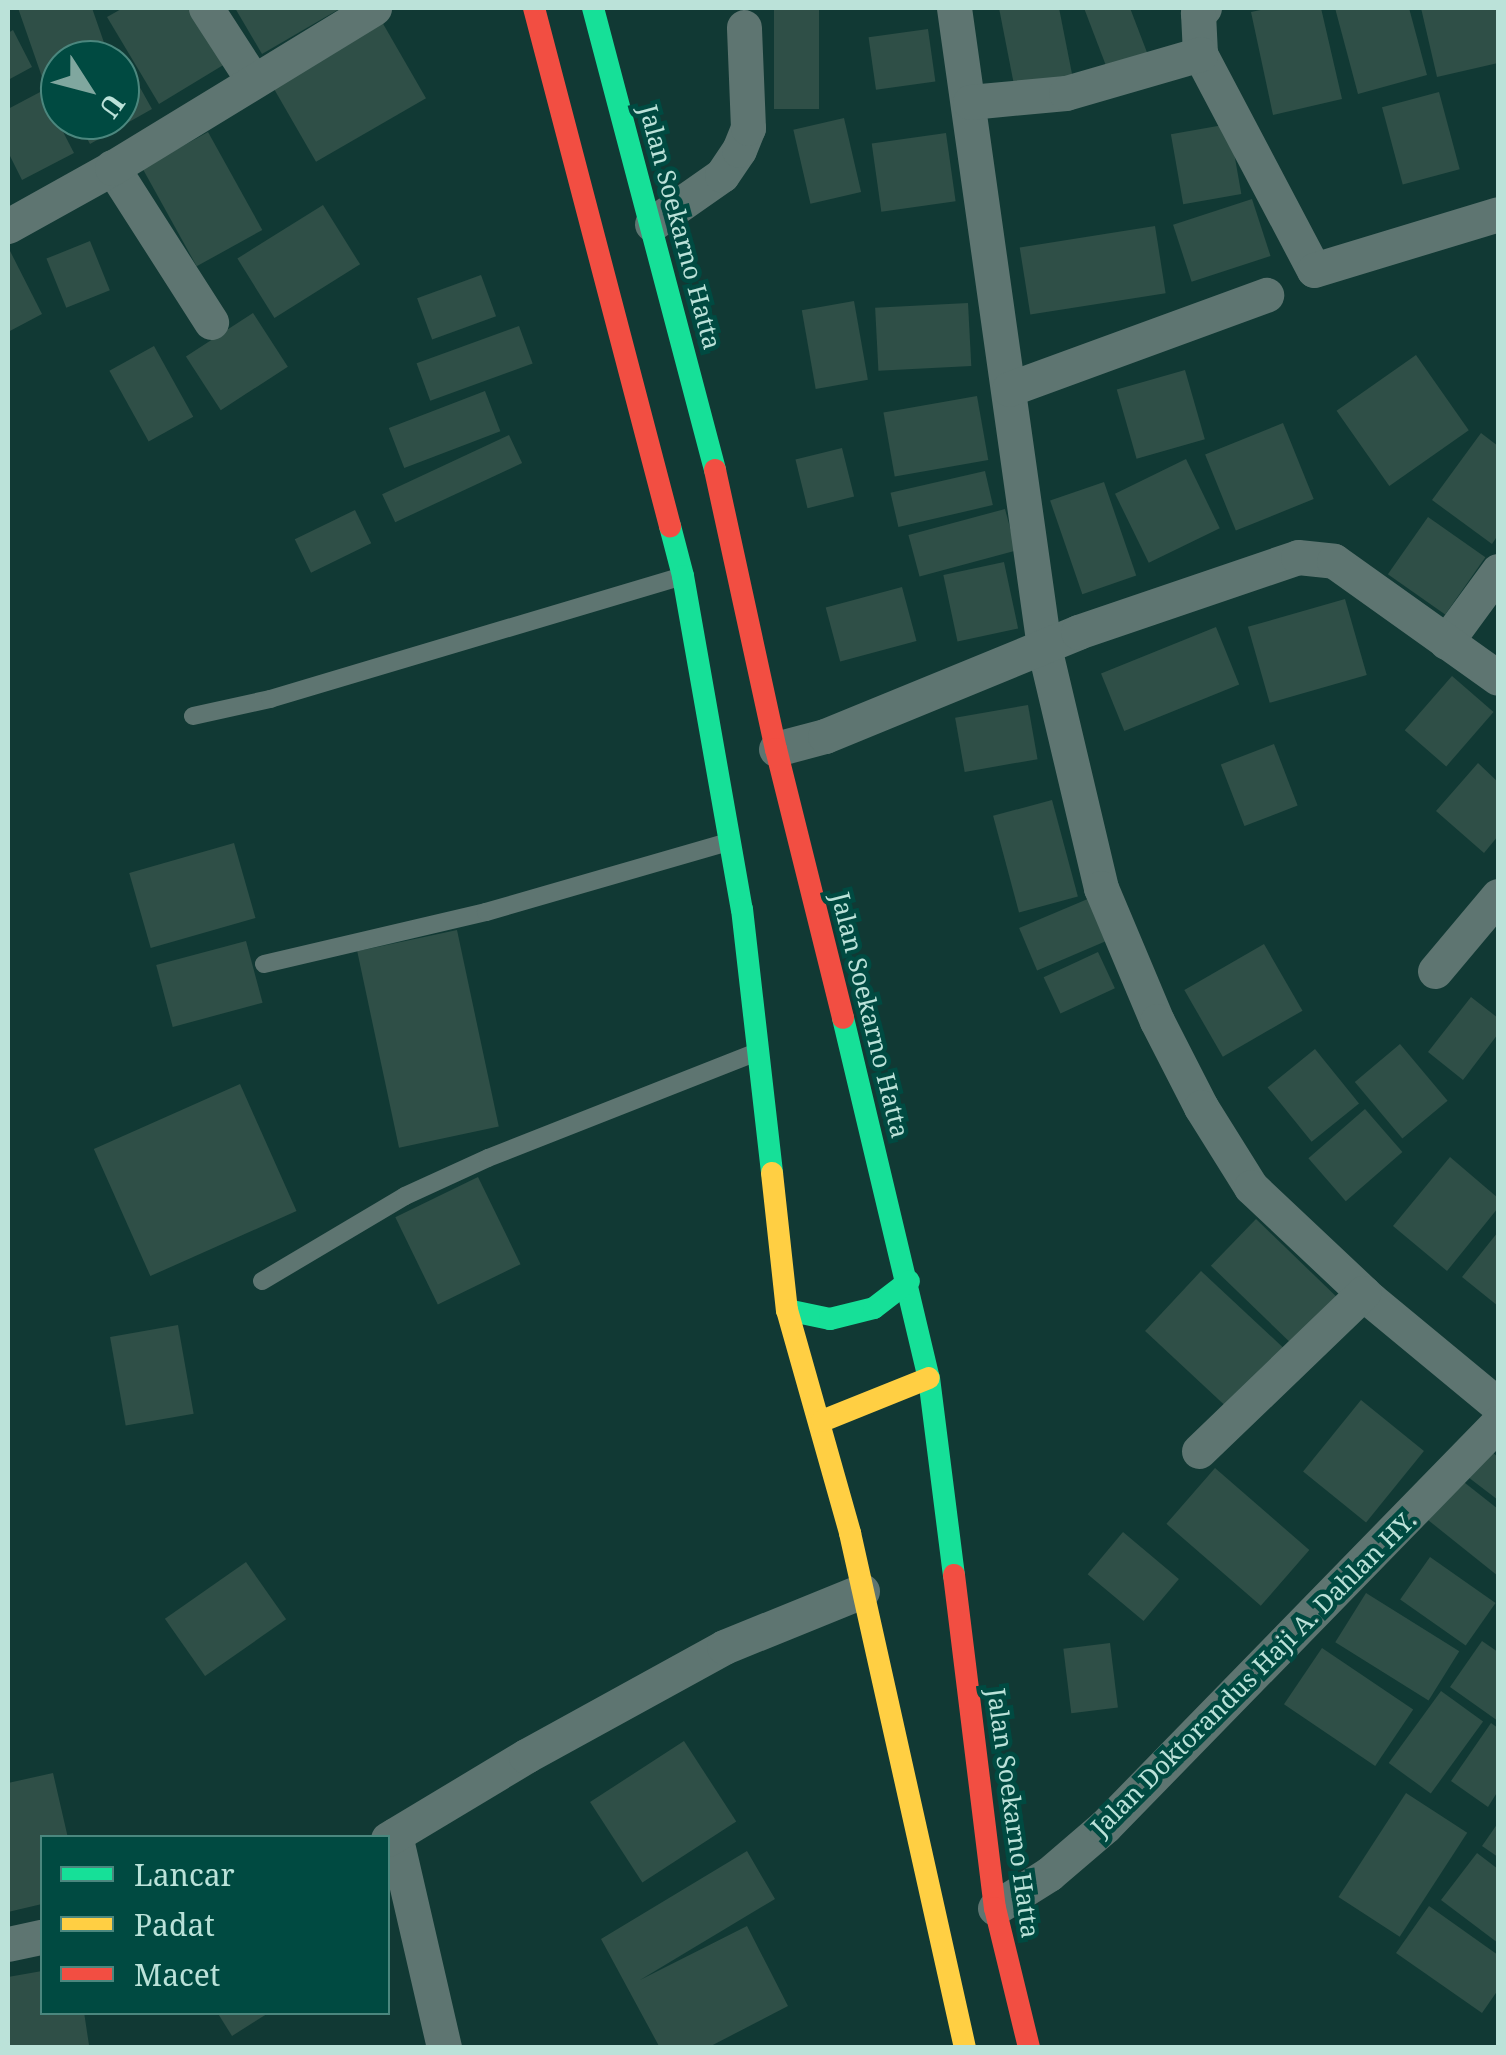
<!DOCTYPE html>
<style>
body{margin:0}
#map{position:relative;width:1506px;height:2055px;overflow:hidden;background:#113934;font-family:"Noto Serif",serif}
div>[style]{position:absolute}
.building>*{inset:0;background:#2f4f47;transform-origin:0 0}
.lane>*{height:18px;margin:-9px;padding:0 9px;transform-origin:9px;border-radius:9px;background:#5e7571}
.street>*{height:35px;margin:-17.5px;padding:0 17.5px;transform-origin:17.5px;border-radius:17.5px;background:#5e7571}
.fast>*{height:22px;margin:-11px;padding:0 11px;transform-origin:11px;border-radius:11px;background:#16e098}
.slow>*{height:22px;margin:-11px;padding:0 11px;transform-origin:11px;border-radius:11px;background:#ffcf43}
.jam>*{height:22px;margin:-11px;padding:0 11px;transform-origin:11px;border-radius:11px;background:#f24e42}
span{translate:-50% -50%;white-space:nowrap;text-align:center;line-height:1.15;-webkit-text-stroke:9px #004a41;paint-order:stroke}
.street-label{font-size:25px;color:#bbe2d9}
.frame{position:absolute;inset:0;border:10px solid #bbe2d9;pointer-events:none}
.legend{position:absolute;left:40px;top:1835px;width:350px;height:180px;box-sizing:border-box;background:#004a41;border:2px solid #4b877e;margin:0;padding:12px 18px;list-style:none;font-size:30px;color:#bbe2d9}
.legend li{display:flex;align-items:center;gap:20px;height:50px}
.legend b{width:50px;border:2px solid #4b877e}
.north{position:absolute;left:40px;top:40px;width:100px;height:100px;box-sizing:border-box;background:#004a41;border:2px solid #4b877e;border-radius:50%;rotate:126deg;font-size:28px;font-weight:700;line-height:40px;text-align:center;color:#bbe2d9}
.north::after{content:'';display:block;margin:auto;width:35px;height:45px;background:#80a79f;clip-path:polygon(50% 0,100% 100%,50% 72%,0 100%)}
</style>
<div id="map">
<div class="building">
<i style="clip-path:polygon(18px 8px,92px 8px,108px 54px,91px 60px,60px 60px,60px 71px,42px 77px)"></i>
<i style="clip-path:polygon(123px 8px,191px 8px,225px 64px,159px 104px,107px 17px)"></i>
<i style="clip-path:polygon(235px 8px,341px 8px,262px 54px)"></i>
<i style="left:774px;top:8px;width:45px;height:101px"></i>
<i style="clip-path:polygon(999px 8px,1059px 8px,1073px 79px,1015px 90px)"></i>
<i style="clip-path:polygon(1084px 8px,1130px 8px,1148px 55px,1108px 71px)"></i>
<i style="clip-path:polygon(1270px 8px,1321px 8px,1342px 99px,1273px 115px,1251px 12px)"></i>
<i style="clip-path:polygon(1335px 8px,1409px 8px,1427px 75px,1358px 94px)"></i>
<i style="clip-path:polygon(1421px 8px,1498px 8px,1498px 63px,1437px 77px)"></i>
<i style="left:378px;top:15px;width:96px;height:127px;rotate:60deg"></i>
<i style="left:928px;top:29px;width:53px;height:60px;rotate:82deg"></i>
<i style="clip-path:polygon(13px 30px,32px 67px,8px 80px,8px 33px)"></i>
<i style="clip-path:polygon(119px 50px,152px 109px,90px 144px,77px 120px,120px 120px,120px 60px,101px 60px)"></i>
<i style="clip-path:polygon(42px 91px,74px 153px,22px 180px,8px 152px,8px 109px)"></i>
<i style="left:1439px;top:92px;width:80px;height:59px;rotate:75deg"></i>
<i style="left:844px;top:118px;width:76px;height:52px;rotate:77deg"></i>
<i style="left:1229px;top:124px;width:71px;height:59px;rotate:80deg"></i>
<i style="left:208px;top:132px;width:112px;height:75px;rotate:61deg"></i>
<i style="left:946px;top:133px;width:69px;height:75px;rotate:82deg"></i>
<i style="left:1252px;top:199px;width:60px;height:83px;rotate:72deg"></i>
<i style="left:323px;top:205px;width:70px;height:101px;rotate:58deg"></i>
<i style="left:1155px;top:226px;width:68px;height:137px;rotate:81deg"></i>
<i style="left:90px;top:241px;width:53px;height:47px;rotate:68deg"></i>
<i style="clip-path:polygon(8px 247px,42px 314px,8px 332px)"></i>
<i style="left:481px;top:275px;width:44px;height:68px;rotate:70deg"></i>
<i style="left:854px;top:301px;width:80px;height:53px;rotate:80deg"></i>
<i style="left:968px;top:303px;width:63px;height:93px;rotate:87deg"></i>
<i style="left:253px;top:313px;width:64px;height:80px;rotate:57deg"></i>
<i style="left:519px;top:326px;width:40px;height:109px;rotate:70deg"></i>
<i style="left:154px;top:346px;width:81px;height:51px;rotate:61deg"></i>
<i style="left:1416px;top:355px;width:92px;height:97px;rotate:55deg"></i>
<i style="left:1185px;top:370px;width:72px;height:71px;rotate:74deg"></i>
<i style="left:485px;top:391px;width:43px;height:103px;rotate:69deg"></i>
<i style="left:977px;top:396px;width:65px;height:95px;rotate:80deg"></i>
<i style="left:1283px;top:423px;width:82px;height:84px;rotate:68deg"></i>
<i style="clip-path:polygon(1481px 433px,1498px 446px,1498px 535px,1492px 544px,1432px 500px)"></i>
<i style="left:509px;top:435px;width:31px;height:140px;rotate:65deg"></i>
<i style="left:842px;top:448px;width:50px;height:48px;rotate:76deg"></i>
<i style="left:1186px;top:459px;width:77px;height:79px;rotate:64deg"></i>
<i style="left:985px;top:471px;width:35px;height:97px;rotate:77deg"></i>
<i style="left:1104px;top:482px;width:99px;height:57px;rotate:71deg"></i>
<i style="left:1005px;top:509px;width:43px;height:100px;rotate:75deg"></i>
<i style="left:355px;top:510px;width:37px;height:67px;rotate:64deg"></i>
<i style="left:1428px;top:517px;width:70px;height:70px;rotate:35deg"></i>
<i style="left:1004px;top:562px;width:68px;height:62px;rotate:78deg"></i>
<i style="left:902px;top:587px;width:56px;height:79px;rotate:75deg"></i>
<i style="left:1345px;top:599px;width:79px;height:101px;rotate:74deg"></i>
<i style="left:1216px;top:627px;width:62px;height:124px;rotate:68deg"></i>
<i style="left:1452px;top:676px;width:55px;height:72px;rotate:41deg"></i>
<i style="left:1028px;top:705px;width:55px;height:74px;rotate:80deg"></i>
<i style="left:1274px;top:744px;width:66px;height:57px;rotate:69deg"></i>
<i style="clip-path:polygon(1478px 763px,1498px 782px,1498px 836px,1484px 853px,1436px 811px)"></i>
<i style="left:1052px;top:800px;width:100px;height:61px;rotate:75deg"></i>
<i style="left:234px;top:843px;width:78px;height:109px;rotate:74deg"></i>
<i style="left:1090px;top:898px;width:46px;height:77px;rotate:67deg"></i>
<i style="left:457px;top:930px;width:201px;height:102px;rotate:78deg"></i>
<i style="left:246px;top:941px;width:64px;height:93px;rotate:75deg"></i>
<i style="left:1264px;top:944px;width:77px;height:92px;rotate:60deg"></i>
<i style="left:1098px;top:952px;width:40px;height:60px;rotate:65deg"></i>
<i style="clip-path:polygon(1471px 997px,1498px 1018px,1498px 1034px,1463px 1080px,1428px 1052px)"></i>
<i style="left:1400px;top:1044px;width:74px;height:59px;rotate:50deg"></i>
<i style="left:1315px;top:1049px;width:70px;height:61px;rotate:51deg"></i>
<i style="left:240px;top:1084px;width:139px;height:160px;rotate:66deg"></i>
<i style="left:1365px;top:1109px;width:57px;height:75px;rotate:49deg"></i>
<i style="clip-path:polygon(1450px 1157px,1498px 1198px,1498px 1208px,1447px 1271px,1393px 1226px)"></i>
<i style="left:478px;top:1177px;width:97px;height:92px;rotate:64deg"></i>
<i style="left:1256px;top:1219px;width:122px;height:65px;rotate:44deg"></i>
<i style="clip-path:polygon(1498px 1232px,1498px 1306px,1462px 1277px)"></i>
<i style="left:1201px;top:1271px;width:114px;height:82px;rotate:43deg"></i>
<i style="left:178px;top:1325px;width:90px;height:69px;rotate:80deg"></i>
<i style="left:1361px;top:1400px;width:81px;height:92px;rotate:39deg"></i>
<i style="clip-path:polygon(1488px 1449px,1498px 1457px,1498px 1500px,1468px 1477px)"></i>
<i style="left:1215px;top:1468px;width:125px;height:74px;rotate:41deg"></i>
<i style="clip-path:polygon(1460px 1479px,1498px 1509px,1498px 1576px,1428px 1520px)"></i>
<i style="left:1123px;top:1532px;width:73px;height:55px;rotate:40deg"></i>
<i style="left:1430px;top:1557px;width:80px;height:52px;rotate:35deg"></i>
<i style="left:246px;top:1562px;width:70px;height:99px;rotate:55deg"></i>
<i style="left:1366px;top:1593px;width:110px;height:58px;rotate:32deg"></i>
<i style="clip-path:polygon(1482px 1641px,1498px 1652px,1498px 1721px,1450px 1687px)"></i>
<i style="left:1110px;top:1643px;width:65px;height:47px;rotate:83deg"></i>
<i style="left:1322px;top:1648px;width:110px;height:68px;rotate:34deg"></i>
<i style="left:1441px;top:1691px;width:52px;height:89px;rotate:36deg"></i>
<i style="clip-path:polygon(1491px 1723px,1498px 1728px,1498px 1791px,1488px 1807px,1451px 1781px)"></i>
<i style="left:684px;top:1741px;width:96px;height:112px;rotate:57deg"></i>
<i style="clip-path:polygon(53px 1773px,68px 1838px,42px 1838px,42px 1904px,8px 1912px,8px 1783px)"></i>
<i style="left:1406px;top:1793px;width:73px;height:124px;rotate:33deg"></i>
<i style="clip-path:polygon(1498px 1823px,1498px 1857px,1482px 1846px)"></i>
<i style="clip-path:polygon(747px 1851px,775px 1899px,640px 1980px,747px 1926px,788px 2006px,707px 2048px,660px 2048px,601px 1939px)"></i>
<i style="clip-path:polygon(1477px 1853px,1498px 1869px,1498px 1943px,1441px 1900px)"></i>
<i style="clip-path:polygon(1429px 1906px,1498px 1955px,1498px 1990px,1482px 2013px,1396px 1953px)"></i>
<i style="clip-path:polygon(42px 1971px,42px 2012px,84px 2012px,89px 2045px,8px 2048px,8px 1977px)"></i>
<i style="clip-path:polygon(217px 2012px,270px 2012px,232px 2036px)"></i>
</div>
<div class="lane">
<i style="left:193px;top:716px;width:79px;rotate:-12.4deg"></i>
<i style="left:270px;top:699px;width:426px;rotate:-16.6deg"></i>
<i style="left:264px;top:964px;width:228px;rotate:-13.2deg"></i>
<i style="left:486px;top:912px;width:249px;rotate:-16.1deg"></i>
<i style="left:262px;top:1281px;width:166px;rotate:-30.7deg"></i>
<i style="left:405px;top:1196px;width:91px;rotate:-24.6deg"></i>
<i style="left:488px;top:1158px;width:282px;rotate:-21.5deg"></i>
</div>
<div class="street">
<i style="left:206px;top:8px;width:85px;rotate:57.1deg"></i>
<i style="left:954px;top:8px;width:645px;rotate:81.98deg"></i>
<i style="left:1044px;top:647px;width:248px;rotate:76.7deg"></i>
<i style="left:1101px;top:888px;width:144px;rotate:67.2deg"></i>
<i style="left:1157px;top:1021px;width:97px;rotate:62.9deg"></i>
<i style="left:1201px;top:1107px;width:94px;rotate:58deg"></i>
<i style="left:1251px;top:1187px;width:165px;rotate:43.3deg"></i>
<i style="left:1371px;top:1300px;width:165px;rotate:39.6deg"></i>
<i style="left:1204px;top:8px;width:8px;rotate:140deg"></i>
<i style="left:1198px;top:13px;width:41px;rotate:87.2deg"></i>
<i style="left:1200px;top:54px;width:244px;rotate:62.2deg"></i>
<i style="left:1314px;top:270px;width:192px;rotate:-16.9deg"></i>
<i style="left:970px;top:102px;width:96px;rotate:-5.4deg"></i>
<i style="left:1066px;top:93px;width:140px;rotate:-16.2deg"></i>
<i style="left:112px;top:167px;width:184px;rotate:57.4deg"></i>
<i style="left:652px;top:224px;width:85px;rotate:-35deg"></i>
<i style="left:722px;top:175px;width:30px;rotate:-56deg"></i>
<i style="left:739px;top:150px;width:24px;rotate:-68deg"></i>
<i style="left:748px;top:128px;width:101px;rotate:-92.3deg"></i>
<i style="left:8px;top:226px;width:119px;rotate:-29.1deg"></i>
<i style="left:112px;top:168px;width:307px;rotate:-31.4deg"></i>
<i style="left:1009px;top:389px;width:274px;rotate:-20.1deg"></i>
<i style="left:1446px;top:642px;width:88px;rotate:-53.8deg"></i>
<i style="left:776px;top:749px;width:51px;rotate:-14.9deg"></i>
<i style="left:825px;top:736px;width:274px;rotate:-22.3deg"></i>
<i style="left:1078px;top:632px;width:232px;rotate:-18.8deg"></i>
<i style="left:1298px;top:557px;width:36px;rotate:6deg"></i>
<i style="left:1334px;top:561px;width:201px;rotate:35.5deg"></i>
<i style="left:1435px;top:971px;width:98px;rotate:-50deg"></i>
<i style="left:1199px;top:1451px;width:228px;rotate:-43.9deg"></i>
<i style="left:395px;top:1835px;width:219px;rotate:77deg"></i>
<i style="left:388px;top:1839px;width:161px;rotate:-31deg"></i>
<i style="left:526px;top:1756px;width:226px;rotate:-28.8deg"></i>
<i style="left:724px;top:1647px;width:149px;rotate:-22.1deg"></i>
<i style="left:995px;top:1908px;width:64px;rotate:-32.2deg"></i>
<i style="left:1049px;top:1874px;width:74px;rotate:-40.6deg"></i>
<i style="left:1105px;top:1826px;width:563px;rotate:-45.72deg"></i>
<i style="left:8px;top:1944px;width:35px;rotate:-12deg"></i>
</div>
<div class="fast">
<i style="left:593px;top:8px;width:478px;rotate:75.2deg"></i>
<i style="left:670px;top:526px;width:52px;rotate:75.4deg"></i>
<i style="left:683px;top:576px;width:338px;rotate:80deg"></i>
<i style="left:742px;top:909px;width:266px;rotate:83.5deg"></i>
<i style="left:843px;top:1018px;width:370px;rotate:76.6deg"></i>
<i style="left:929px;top:1378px;width:199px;rotate:82.8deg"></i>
<i style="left:787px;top:1310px;width:44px;rotate:11.8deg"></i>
<i style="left:830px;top:1319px;width:45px;rotate:-14deg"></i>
<i style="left:874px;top:1308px;width:44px;rotate:-37.6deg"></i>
</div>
<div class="slow">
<i style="left:772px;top:1173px;width:138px;rotate:83.8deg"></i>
<i style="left:787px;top:1310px;width:232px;rotate:74.2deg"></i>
<i style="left:850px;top:1533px;width:528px;rotate:77.41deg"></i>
<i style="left:822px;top:1421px;width:115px;rotate:-21.9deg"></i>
</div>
<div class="jam">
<i style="left:534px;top:8px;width:536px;rotate:75.29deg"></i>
<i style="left:715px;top:470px;width:286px;rotate:77.7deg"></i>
<i style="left:776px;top:749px;width:277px;rotate:76deg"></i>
<i style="left:954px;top:1575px;width:336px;rotate:83deg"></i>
<i style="left:995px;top:1908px;width:144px;rotate:76.3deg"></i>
</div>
<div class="street-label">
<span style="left:681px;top:227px;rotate:75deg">Jalan Soekarno Hatta</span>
<span style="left:871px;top:1015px;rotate:76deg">Jalan Soekarno Hatta</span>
<span style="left:1253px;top:1673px;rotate:-45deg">Jalan Doktorandus Haji A. Dahlan HY.</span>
<span style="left:1014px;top:1813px;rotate:82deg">Jalan Soekarno Hatta</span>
</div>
<div class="frame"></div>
<ul class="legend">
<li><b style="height:12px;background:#16e098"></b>Lancar</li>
<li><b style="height:12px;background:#ffcf43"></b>Padat</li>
<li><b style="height:12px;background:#f24e42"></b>Macet</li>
</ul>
<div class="north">U</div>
</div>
